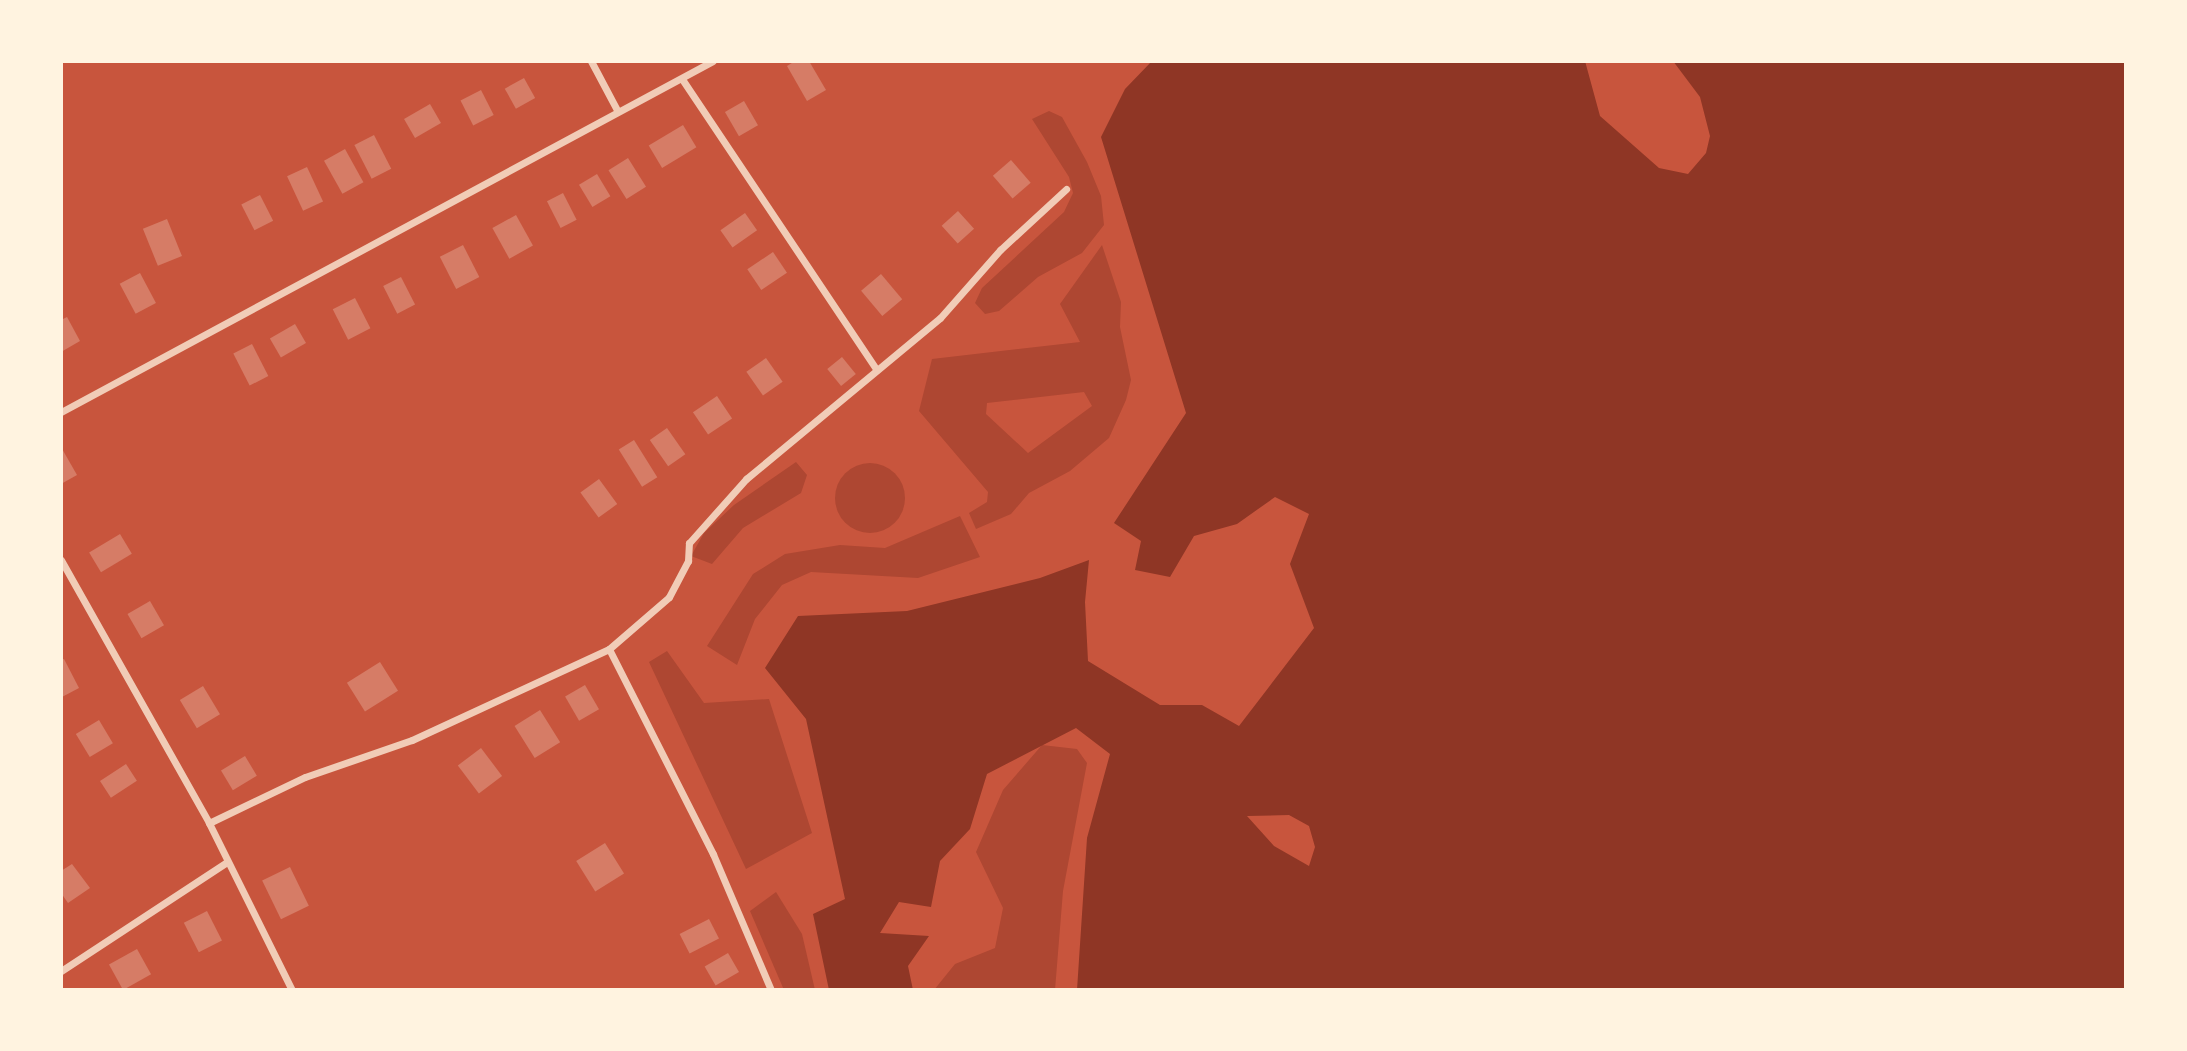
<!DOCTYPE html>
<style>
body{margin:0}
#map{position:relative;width:2187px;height:1051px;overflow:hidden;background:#c8553d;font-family:"DejaVu Sans",sans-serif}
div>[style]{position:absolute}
.green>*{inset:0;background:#ae4732}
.round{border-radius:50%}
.water>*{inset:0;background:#8f3625}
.building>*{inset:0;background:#d67c66;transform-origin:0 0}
.minor>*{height:7px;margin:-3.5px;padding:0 3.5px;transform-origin:3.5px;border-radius:3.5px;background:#f1ccb7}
span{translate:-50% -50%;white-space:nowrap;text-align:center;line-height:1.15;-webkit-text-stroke:7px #fff3e0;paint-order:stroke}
.frame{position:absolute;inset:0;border:63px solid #fff3e0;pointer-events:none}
</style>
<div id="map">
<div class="green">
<i style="clip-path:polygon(1049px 111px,1062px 117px,1087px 162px,1101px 196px,1104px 225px,1082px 253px,1038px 277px,999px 311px,985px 314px,975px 303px,982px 288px,1064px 212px,1073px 193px,1069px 177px,1032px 119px)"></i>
<i style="clip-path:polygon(evenodd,1102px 245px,1121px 302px,1120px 327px,1131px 380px,1126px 400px,1109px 438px,1070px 471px,1029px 493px,1011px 514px,976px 529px,969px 513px,987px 502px,988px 492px,919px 411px,932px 359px,1080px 342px,1060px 304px,1102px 245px,1084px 392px,1092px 406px,1028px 453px,986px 414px,987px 403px,1084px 392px)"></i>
<i style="clip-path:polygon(796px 462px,807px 475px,801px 493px,743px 528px,712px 564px,691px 556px,704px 533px,734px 505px)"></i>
<i class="round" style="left:835px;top:463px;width:70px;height:70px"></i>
<i style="clip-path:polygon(960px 516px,980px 557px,918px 578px,811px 572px,782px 585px,755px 619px,737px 665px,707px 646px,753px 574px,785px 554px,840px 545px,885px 548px)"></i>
<i style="clip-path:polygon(667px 651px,704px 703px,769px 699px,812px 833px,746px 869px,649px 662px)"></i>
<i style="clip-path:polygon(1042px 745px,1077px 749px,1087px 763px,1063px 891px,1055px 990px,934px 990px,955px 964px,995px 948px,1003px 908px,976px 852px,1003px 790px)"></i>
<i style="clip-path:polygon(776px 892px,802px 934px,815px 990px,784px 990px,750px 911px)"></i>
</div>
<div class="water">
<i style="clip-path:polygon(evenodd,1152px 61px,1585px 61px,1600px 116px,1659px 168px,1688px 174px,1706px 153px,1710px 136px,1700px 97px,1673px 61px,2126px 61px,2126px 990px,1077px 990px,1087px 838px,1110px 754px,1076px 728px,987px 774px,970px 829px,940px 861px,931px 907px,899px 902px,880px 933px,929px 936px,908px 966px,913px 990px,829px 990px,813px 914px,845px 899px,806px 719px,765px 668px,798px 616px,907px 611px,1040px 578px,1089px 560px,1085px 602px,1088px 661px,1160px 705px,1202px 705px,1239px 726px,1314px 628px,1290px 564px,1309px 514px,1275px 497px,1237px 524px,1194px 536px,1170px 577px,1135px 570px,1141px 541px,1114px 523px,1186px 413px,1101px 137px,1125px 89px,1152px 61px,1289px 815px,1309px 826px,1315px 847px,1309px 866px,1274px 846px,1247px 816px,1289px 815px)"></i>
</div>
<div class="building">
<i style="clip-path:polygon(795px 61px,809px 61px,826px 90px,807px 101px,787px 66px)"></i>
<i style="left:524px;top:78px;width:23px;height:22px;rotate:61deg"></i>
<i style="left:481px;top:90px;width:28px;height:23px;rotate:63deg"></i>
<i style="left:744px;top:101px;width:28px;height:22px;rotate:60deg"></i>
<i style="left:430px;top:104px;width:22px;height:30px;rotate:60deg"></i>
<i style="left:683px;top:125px;width:26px;height:40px;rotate:59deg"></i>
<i style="left:374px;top:135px;width:38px;height:22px;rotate:63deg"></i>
<i style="left:345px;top:149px;width:38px;height:24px;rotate:61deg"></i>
<i style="left:628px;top:158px;width:34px;height:23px;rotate:58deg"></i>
<i style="left:1011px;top:160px;width:30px;height:24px;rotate:49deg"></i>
<i style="left:307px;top:167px;width:38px;height:22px;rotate:65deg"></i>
<i style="left:597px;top:174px;width:26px;height:21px;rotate:59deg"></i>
<i style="left:563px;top:193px;width:30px;height:18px;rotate:63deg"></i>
<i style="left:260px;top:195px;width:29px;height:21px;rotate:63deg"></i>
<i style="left:958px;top:211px;width:24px;height:22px;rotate:48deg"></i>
<i style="left:745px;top:213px;width:21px;height:30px;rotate:55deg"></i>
<i style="left:516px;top:215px;width:35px;height:27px;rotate:61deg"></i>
<i style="left:167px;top:219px;width:40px;height:26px;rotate:68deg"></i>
<i style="left:463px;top:245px;width:36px;height:26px;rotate:63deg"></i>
<i style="left:773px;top:252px;width:25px;height:31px;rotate:56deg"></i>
<i style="left:140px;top:273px;width:34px;height:23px;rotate:62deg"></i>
<i style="left:881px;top:274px;width:33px;height:26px;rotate:50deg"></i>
<i style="left:401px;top:277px;width:31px;height:20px;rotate:63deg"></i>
<i style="left:355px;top:298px;width:34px;height:25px;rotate:63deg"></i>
<i style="clip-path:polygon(67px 317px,80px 341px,61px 352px,61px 320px)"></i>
<i style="left:295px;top:324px;width:22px;height:29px;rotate:60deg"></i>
<i style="left:252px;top:344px;width:36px;height:21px;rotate:63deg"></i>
<i style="left:842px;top:357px;width:22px;height:19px;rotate:51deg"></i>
<i style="left:766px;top:358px;width:29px;height:24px;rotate:55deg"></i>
<i style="left:717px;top:396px;width:27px;height:29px;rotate:56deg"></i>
<i style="left:667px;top:428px;width:32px;height:21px;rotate:55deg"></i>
<i style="left:634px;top:440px;width:44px;height:18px;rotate:58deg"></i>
<i style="clip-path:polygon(61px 447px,77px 475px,61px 484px)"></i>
<i style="left:599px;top:479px;width:31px;height:23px;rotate:54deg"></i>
<i style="left:120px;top:534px;width:23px;height:36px;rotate:59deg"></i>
<i style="left:150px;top:601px;width:28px;height:26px;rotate:60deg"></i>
<i style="clip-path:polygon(64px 659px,79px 688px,62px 697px,61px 660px)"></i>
<i style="left:380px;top:662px;width:34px;height:39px;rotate:58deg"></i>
<i style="left:585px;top:685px;width:28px;height:23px;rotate:60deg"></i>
<i style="left:203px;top:686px;width:33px;height:27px;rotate:59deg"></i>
<i style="left:540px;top:710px;width:38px;height:30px;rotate:58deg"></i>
<i style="left:99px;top:720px;width:27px;height:27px;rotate:59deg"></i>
<i style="left:481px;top:748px;width:35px;height:29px;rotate:53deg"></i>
<i style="left:245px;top:756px;width:23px;height:28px;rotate:59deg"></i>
<i style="left:126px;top:764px;width:20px;height:31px;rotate:57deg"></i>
<i style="left:605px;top:843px;width:36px;height:34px;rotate:58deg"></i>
<i style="clip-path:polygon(72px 864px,90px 888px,68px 903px,61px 893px,61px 871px)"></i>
<i style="left:290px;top:867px;width:43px;height:31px;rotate:64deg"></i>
<i style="left:207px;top:911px;width:33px;height:26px;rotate:63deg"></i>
<i style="left:709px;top:919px;width:22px;height:33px;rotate:63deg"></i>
<i style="left:137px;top:949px;width:29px;height:32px;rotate:61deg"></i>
<i style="left:728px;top:953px;width:22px;height:27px;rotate:60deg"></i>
</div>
<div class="minor">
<i style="left:591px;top:61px;width:55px;rotate:62deg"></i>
<i style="left:682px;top:79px;width:350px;rotate:56.2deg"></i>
<i style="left:61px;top:412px;width:740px;rotate:-28.3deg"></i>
<i style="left:61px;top:560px;width:302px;rotate:60.6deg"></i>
<i style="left:209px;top:823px;width:186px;rotate:63.6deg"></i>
<i style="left:609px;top:649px;width:230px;rotate:63.1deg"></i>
<i style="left:713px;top:854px;width:148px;rotate:66.9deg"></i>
<i style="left:209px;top:823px;width:106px;rotate:-25.6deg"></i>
<i style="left:305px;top:777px;width:113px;rotate:-19.1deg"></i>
<i style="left:412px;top:740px;width:217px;rotate:-24.8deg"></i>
<i style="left:609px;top:649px;width:79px;rotate:-40.9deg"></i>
<i style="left:669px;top:597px;width:41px;rotate:-62.2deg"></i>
<i style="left:688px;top:561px;width:18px;rotate:-87deg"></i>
<i style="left:689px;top:543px;width:86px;rotate:-48.3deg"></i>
<i style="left:746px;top:479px;width:252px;rotate:-39.7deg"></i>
<i style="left:940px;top:318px;width:91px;rotate:-48.6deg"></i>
<i style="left:1000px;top:250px;width:90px;rotate:-42.7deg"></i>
<i style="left:61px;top:971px;width:199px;rotate:-33.3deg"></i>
</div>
<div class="frame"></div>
</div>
